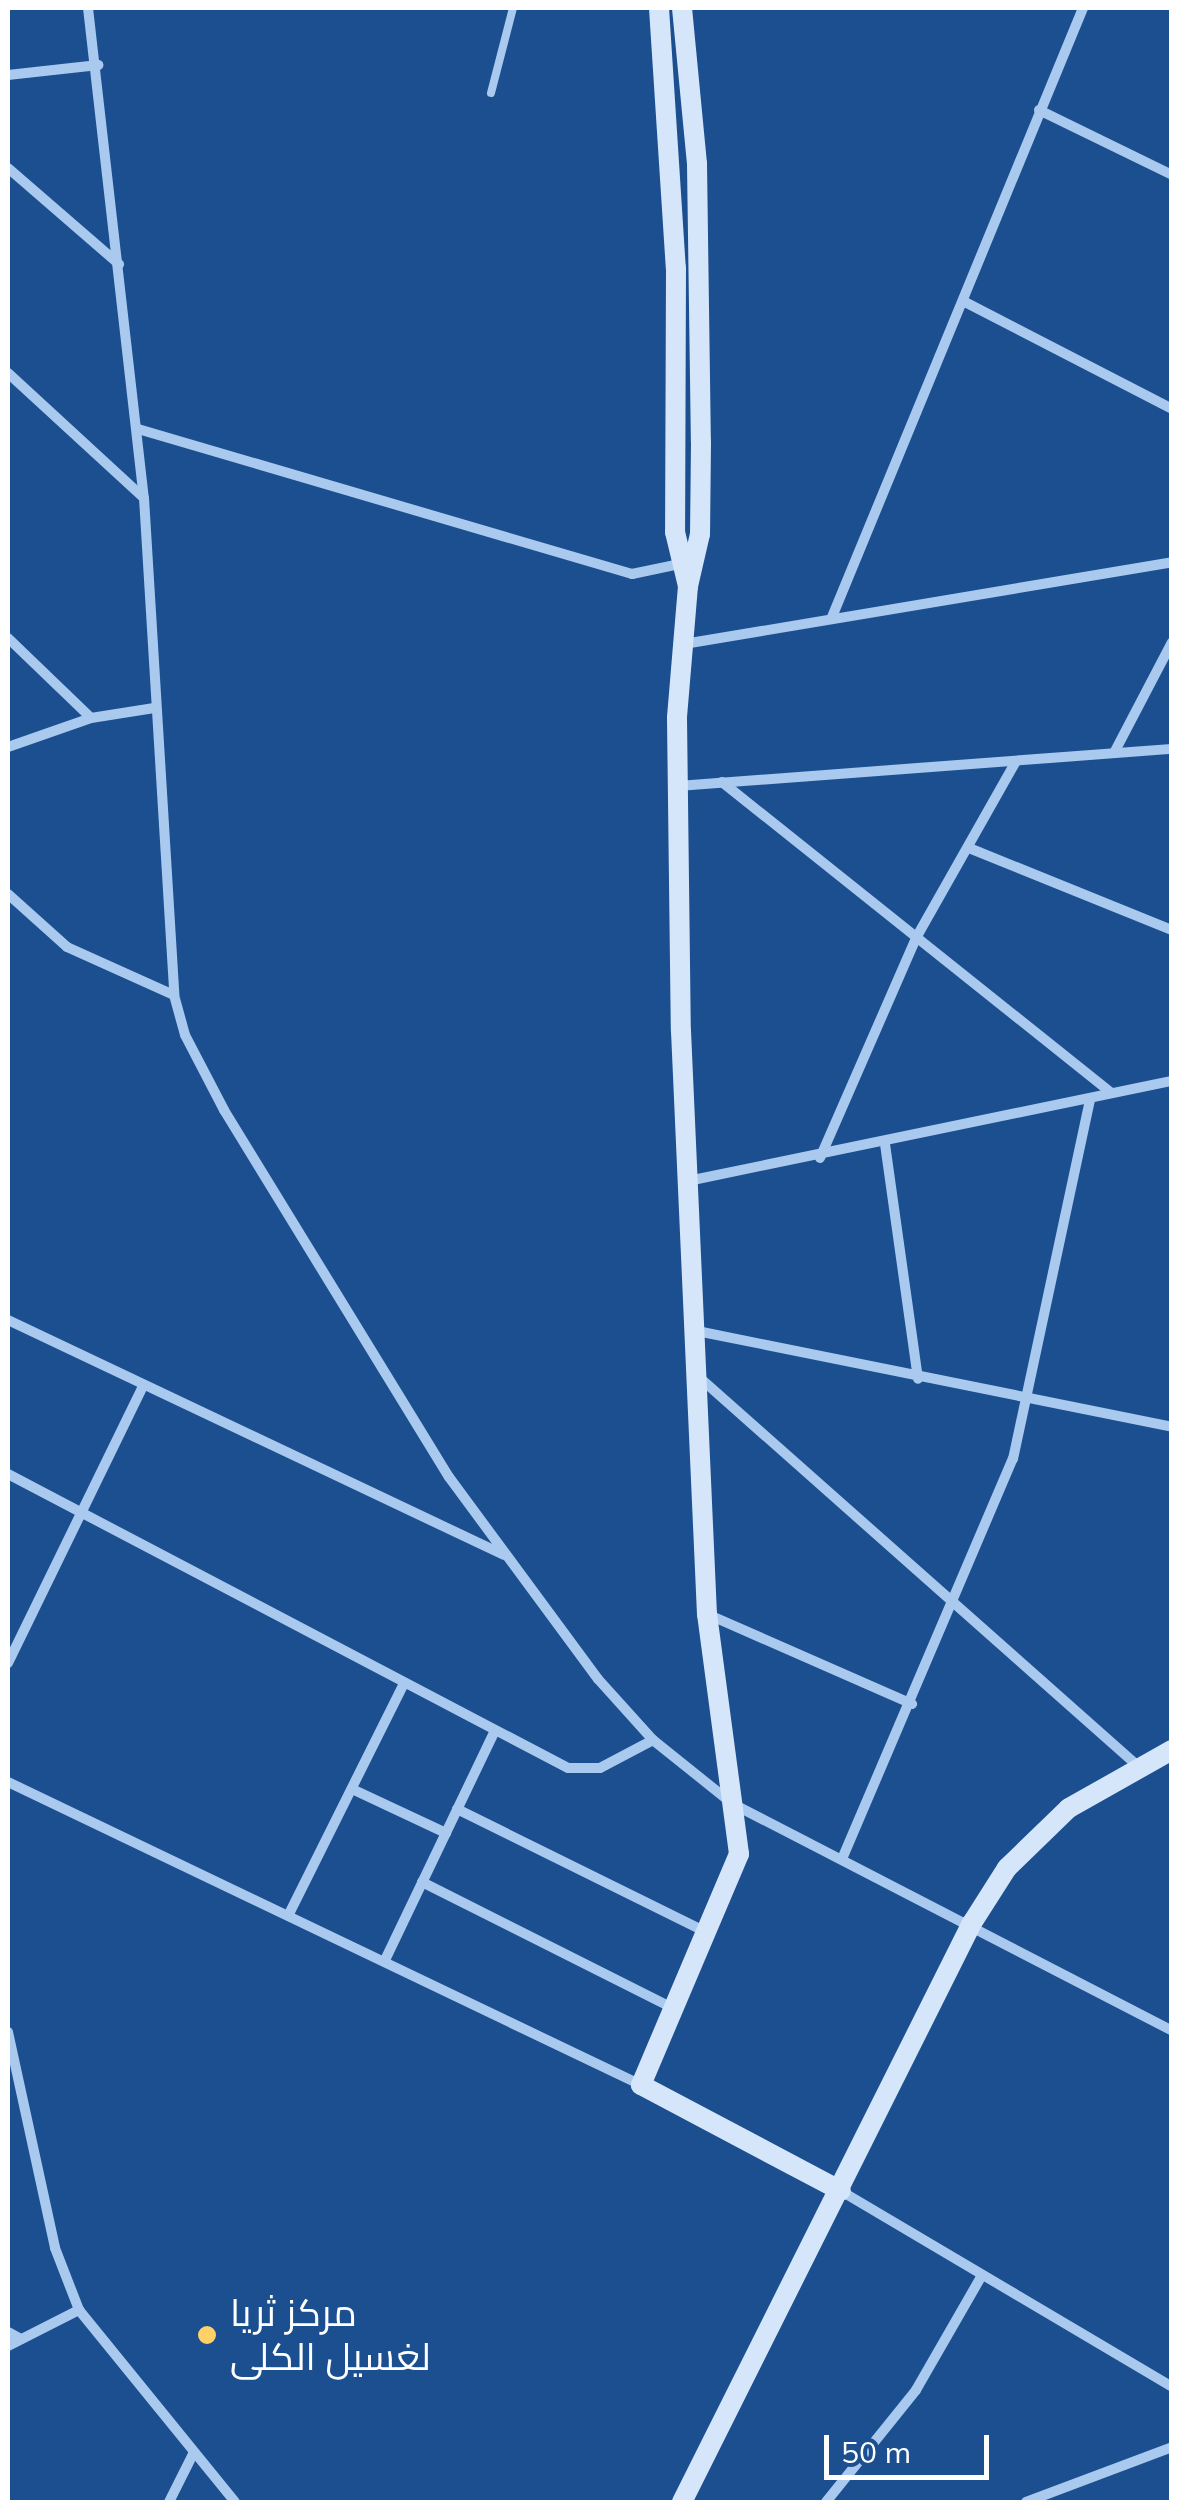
<!DOCTYPE html>
<meta charset="utf-8">
<style>
body{margin:0}
#map{position:relative;width:1179px;height:2510px;overflow:hidden;background:#1b4f8f;font-family:Mulish,Cairo,sans-serif}
div>[style]{position:absolute}
.lane>*{height:8px;margin:-4px;padding:0 4px;transform-origin:4px;border-radius:4px;background:#a9c9ee}
.street>*{height:10px;margin:-5px;padding:0 5px;transform-origin:5px;border-radius:5px;background:#a9c9ee}
.secondary>*{height:20px;margin:-10px;padding:0 10px;transform-origin:10px;border-radius:10px;background:#d6e6fa}
.dots>*{width:28px;height:28px;translate:-50% -50%;box-sizing:border-box;border:5px solid #1b4f8f;border-radius:50%}
span{translate:-50% -50%;white-space:nowrap;text-align:center;line-height:1.15;-webkit-text-stroke:10px #1b4f8f;paint-order:stroke}
.poi-label{font-size:38px;color:#fff}
.left{translate:0 -50%;text-align:left}
.frame{position:absolute;inset:0;border:10px solid #fff;pointer-events:none}
.scale{position:absolute;left:824px;top:2435px;width:165px;height:45px;box-sizing:border-box;border:5px solid #fff;border-top:0;padding-left:12px;font-size:30px;line-height:35px;white-space:nowrap;color:#fff;-webkit-text-stroke:8px #1b4f8f;paint-order:stroke}
</style>
<div id="map">
<div class="lane">
<i style="left:491px;top:93px;width:88px;rotate:-75.5deg"></i>
</div>
<div class="street">
<i style="left:88px;top:8px;width:493px;rotate:83.5deg"></i>
<i style="left:144px;top:498px;width:498px;rotate:86.5deg"></i>
<i style="left:174px;top:995px;width:41px;rotate:74.6deg"></i>
<i style="left:185px;top:1035px;width:85px;rotate:62.5deg"></i>
<i style="left:224px;top:1110px;width:430px;rotate:58.5deg"></i>
<i style="left:449px;top:1477px;width:251px;rotate:53.6deg"></i>
<i style="left:598px;top:1679px;width:82px;rotate:48deg"></i>
<i style="left:653px;top:1740px;width:102px;rotate:38.7deg"></i>
<i style="left:733px;top:1804px;width:494px;rotate:27.3deg"></i>
<i style="left:8px;top:75px;width:91px;rotate:-6.3deg"></i>
<i style="left:1039px;top:110px;width:148px;rotate:26deg"></i>
<i style="left:8px;top:168px;width:147px;rotate:40.9deg"></i>
<i style="left:963px;top:301px;width:235px;rotate:27.3deg"></i>
<i style="left:8px;top:373px;width:183px;rotate:42.6deg"></i>
<i style="left:138px;top:429px;width:515px;rotate:16.36deg"></i>
<i style="left:632px;top:574px;width:53px;rotate:-11.9deg"></i>
<i style="left:832px;top:617px;width:659px;rotate:-67.6deg"></i>
<i style="left:8px;top:638px;width:115px;rotate:43.9deg"></i>
<i style="left:684px;top:644px;width:495px;rotate:-9.5deg"></i>
<i style="left:8px;top:747px;width:88px;rotate:-19.3deg"></i>
<i style="left:91px;top:718px;width:64px;rotate:-9deg"></i>
<i style="left:1114px;top:753px;width:125px;rotate:-62.4deg"></i>
<i style="left:722px;top:782px;width:497px;rotate:38.6deg"></i>
<i style="left:678px;top:786px;width:495px;rotate:-4.3deg"></i>
<i style="left:969px;top:848px;width:219px;rotate:22deg"></i>
<i style="left:8px;top:894px;width:79px;rotate:41.9deg"></i>
<i style="left:67px;top:947px;width:117px;rotate:24.2deg"></i>
<i style="left:885px;top:1144px;width:237px;rotate:82deg"></i>
<i style="left:820px;top:1158px;width:240px;rotate:-66.4deg"></i>
<i style="left:916px;top:938px;width:201px;rotate:-60.5deg"></i>
<i style="left:688px;top:1181px;width:494px;rotate:-11.7deg"></i>
<i style="left:8px;top:1320px;width:549px;rotate:25.35deg"></i>
<i style="left:697px;top:1331px;width:485px;rotate:11.4deg"></i>
<i style="left:700px;top:1378px;width:585px;rotate:41.54deg"></i>
<i style="left:8px;top:1474px;width:632px;rotate:27.7deg"></i>
<i style="left:568px;top:1768px;width:32px"></i>
<i style="left:600px;top:1768px;width:60px;rotate:-27.8deg"></i>
<i style="left:707px;top:1614px;width:224px;rotate:23.7deg"></i>
<i style="left:8px;top:1663px;width:308px;rotate:-64deg"></i>
<i style="left:8px;top:1782px;width:702px;rotate:25.58deg"></i>
<i style="left:352px;top:1789px;width:104px;rotate:25.1deg"></i>
<i style="left:457px;top:1809px;width:280px;rotate:26.3deg"></i>
<i style="left:842px;top:1859px;width:435px;rotate:-66.9deg"></i>
<i style="left:1013px;top:1459px;width:368px;rotate:-77.9deg"></i>
<i style="left:422px;top:1882px;width:283px;rotate:26.7deg"></i>
<i style="left:290px;top:1912px;width:254px;rotate:-63.5deg"></i>
<i style="left:386px;top:1958px;width:252px;rotate:-64.4deg"></i>
<i style="left:8px;top:2032px;width:221px;rotate:77.7deg"></i>
<i style="left:55px;top:2248px;width:66px;rotate:68.8deg"></i>
<i style="left:79px;top:2310px;width:247px;rotate:50.9deg"></i>
<i style="left:841px;top:2191px;width:385px;rotate:30.6deg"></i>
<i style="left:8px;top:2332px;width:15px;rotate:28deg"></i>
<i style="left:8px;top:2346px;width:80px;rotate:-26.9deg"></i>
<i style="left:169px;top:2502px;width:54px;rotate:-63.4deg"></i>
<i style="left:826px;top:2502px;width:144px;rotate:-51.2deg"></i>
<i style="left:916px;top:2390px;width:130px;rotate:-60.1deg"></i>
<i style="left:1026px;top:2502px;width:156px;rotate:-20.6deg"></i>
</div>
<div class="secondary">
<i style="left:659px;top:8px;width:261px;rotate:86.3deg"></i>
<i style="left:676px;top:268px;width:264px;rotate:90.2deg"></i>
<i style="left:675px;top:532px;width:56px;rotate:76.5deg"></i>
<i style="left:682px;top:8px;width:157px;rotate:84.5deg"></i>
<i style="left:697px;top:164px;width:278px;rotate:89.2deg"></i>
<i style="left:701px;top:442px;width:92px;rotate:90.6deg"></i>
<i style="left:700px;top:534px;width:53px;rotate:103deg"></i>
<i style="left:688px;top:586px;width:132px;rotate:94.8deg"></i>
<i style="left:677px;top:718px;width:313px;rotate:89.3deg"></i>
<i style="left:681px;top:1031px;width:584px;rotate:87.45deg"></i>
<i style="left:707px;top:1614px;width:242px;rotate:82.4deg"></i>
<i style="left:739px;top:1854px;width:251px;rotate:113deg"></i>
<i style="left:641px;top:2085px;width:226px;rotate:27.9deg"></i>
<i style="left:682px;top:2502px;width:648px;rotate:-63.4deg"></i>
<i style="left:972px;top:1923px;width:65px;rotate:-57.5deg"></i>
<i style="left:1007px;top:1868px;width:86px;rotate:-44.1deg"></i>
<i style="left:1069px;top:1808px;width:118px;rotate:-29.4deg"></i>
</div>
<div class="dots">
<i style="left:207px;top:2335px;background:#ffd166"></i>
</div>
<div class="poi-label">
<span class="left" style="left:230px;top:2335px">مركز ثريا<br>لغسيل الكلى</span>
</div>
<div class="frame"></div>
<div class="scale">50 m</div>
</div>
